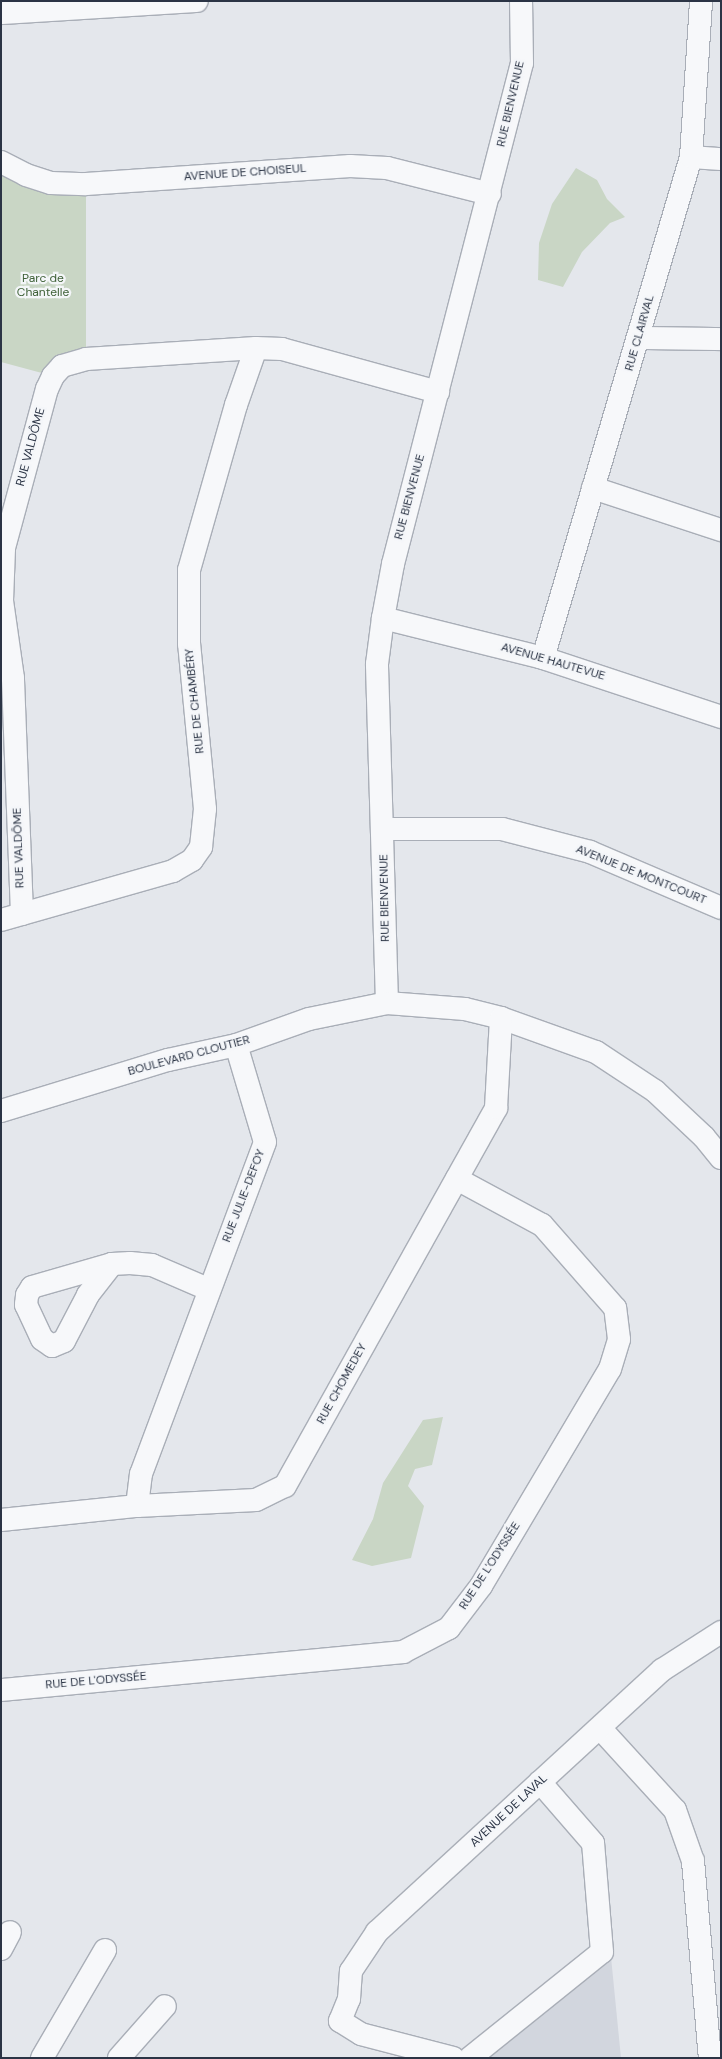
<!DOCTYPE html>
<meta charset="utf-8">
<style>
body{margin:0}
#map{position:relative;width:722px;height:2059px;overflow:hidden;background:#e4e7ec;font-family:"DM Sans",sans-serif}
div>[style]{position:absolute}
.built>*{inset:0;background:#d2d6de}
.green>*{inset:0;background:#c9d6c5}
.roads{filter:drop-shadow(1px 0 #a9aeb7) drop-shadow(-1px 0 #a9aeb7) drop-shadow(0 1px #a9aeb7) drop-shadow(0 -1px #a9aeb7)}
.minor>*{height:22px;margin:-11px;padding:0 11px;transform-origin:11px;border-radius:11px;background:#f7f8fa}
span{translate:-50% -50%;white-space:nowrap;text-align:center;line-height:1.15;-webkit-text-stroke:4.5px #f4f6f9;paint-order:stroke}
.street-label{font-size:12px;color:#2b3445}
.park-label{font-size:12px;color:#3f6138}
.frame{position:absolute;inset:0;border:2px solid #2b3445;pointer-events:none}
</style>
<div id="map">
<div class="built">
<i style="clip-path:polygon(611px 1957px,621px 2058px,484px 2058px)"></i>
</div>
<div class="green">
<i style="clip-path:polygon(1px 162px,86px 184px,86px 359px,53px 376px,1px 362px)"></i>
<i style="clip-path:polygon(576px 168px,597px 180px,607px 199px,625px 217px,610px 223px,582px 252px,563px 287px,538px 280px,539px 243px,552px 204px)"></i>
<i style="clip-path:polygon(443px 1417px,432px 1465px,415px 1469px,408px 1486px,424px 1506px,411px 1558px,372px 1566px,352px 1560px,373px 1519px,383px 1483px,423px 1420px)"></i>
</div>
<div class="roads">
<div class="minor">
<i style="left:1px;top:13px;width:196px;rotate:-3.5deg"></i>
<i style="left:691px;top:157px;width:30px;rotate:4deg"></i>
<i style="left:1px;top:162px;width:28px;rotate:27deg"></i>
<i style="left:26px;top:175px;width:26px;rotate:18deg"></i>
<i style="left:51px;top:183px;width:35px;rotate:2deg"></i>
<i style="left:86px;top:184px;width:265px;rotate:-3.9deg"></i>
<i style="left:350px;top:166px;width:37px;rotate:3deg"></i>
<i style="left:387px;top:168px;width:106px;rotate:14.2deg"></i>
<i style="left:639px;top:338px;width:82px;rotate:0.7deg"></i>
<i style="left:593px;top:488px;width:135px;rotate:18.2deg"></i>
<i style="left:383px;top:618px;width:165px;rotate:14deg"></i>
<i style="left:543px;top:658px;width:188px;rotate:18.3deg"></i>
<i style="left:543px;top:658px;width:522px;rotate:-73.54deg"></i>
<i style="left:691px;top:157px;width:156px;rotate:-86.3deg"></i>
<i style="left:384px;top:829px;width:118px"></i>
<i style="left:502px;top:829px;width:91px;rotate:14.6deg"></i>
<i style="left:590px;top:852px;width:142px;rotate:23.1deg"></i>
<i style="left:22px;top:914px;width:236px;rotate:-92.2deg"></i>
<i style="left:13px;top:678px;width:78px;rotate:-98.1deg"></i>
<i style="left:2px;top:601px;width:53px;rotate:-87.8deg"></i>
<i style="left:4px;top:548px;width:165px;rotate:-74.9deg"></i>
<i style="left:47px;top:389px;width:14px;rotate:-65deg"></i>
<i style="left:53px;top:376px;width:13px;rotate:-48deg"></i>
<i style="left:62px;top:366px;width:25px;rotate:-16deg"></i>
<i style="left:86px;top:359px;width:170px;rotate:-3.7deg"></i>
<i style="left:256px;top:348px;width:26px;rotate:2deg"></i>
<i style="left:282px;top:349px;width:162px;rotate:15.4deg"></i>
<i style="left:1px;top:920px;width:179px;rotate:-15.9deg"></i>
<i style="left:173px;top:871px;width:22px;rotate:-30deg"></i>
<i style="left:192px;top:860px;width:16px;rotate:-55deg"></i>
<i style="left:201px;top:847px;width:38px;rotate:-84deg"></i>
<i style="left:205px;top:809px;width:166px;rotate:-95.5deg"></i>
<i style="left:189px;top:644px;width:74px;rotate:-90deg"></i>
<i style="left:189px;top:570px;width:172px;rotate:-74.1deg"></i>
<i style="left:236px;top:405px;width:60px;rotate:-70.7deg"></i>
<i style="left:387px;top:1003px;width:339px;rotate:-91.7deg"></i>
<i style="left:377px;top:664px;width:46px;rotate:-82.6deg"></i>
<i style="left:383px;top:618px;width:55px;rotate:-79.5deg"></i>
<i style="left:393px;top:564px;width:517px;rotate:-75.56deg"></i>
<i style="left:522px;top:63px;width:62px;rotate:-90.9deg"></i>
<i style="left:1px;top:1111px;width:175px;rotate:-17deg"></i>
<i style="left:168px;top:1060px;width:70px;rotate:-12.4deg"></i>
<i style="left:236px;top:1045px;width:77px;rotate:-19.6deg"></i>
<i style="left:309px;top:1019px;width:80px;rotate:-11.6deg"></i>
<i style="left:387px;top:1003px;width:78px;rotate:4.4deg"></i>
<i style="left:465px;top:1009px;width:37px;rotate:14deg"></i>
<i style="left:501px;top:1018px;width:101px;rotate:19.7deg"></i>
<i style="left:596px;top:1052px;width:71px;rotate:33.5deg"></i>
<i style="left:655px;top:1091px;width:67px;rotate:43.2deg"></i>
<i style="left:704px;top:1137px;width:27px;rotate:51deg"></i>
<i style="left:112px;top:1264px;width:39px;rotate:128deg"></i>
<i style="left:88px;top:1295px;width:52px;rotate:117.6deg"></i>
<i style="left:64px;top:1341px;width:13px;rotate:157deg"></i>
<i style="left:52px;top:1346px;width:12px;rotate:-145deg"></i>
<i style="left:42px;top:1339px;width:38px;rotate:-115deg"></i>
<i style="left:26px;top:1305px;width:10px;rotate:-84deg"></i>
<i style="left:27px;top:1295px;width:9px;rotate:-58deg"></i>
<i style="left:32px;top:1287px;width:83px;rotate:-16deg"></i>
<i style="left:112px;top:1264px;width:18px;rotate:-3deg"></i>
<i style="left:130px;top:1263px;width:22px;rotate:5deg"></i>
<i style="left:152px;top:1265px;width:61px;rotate:23.2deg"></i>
<i style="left:137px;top:1506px;width:32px;rotate:-83deg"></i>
<i style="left:141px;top:1474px;width:354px;rotate:-69.5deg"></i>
<i style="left:265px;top:1142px;width:101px;rotate:-106.6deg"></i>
<i style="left:1px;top:1520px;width:137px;rotate:-5.9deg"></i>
<i style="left:137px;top:1506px;width:119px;rotate:-2.9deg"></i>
<i style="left:256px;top:1500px;width:32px;rotate:-26deg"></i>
<i style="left:285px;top:1486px;width:433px;rotate:-60.8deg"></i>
<i style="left:496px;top:1108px;width:90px;rotate:-86.8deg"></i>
<i style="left:1px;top:1690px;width:404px;rotate:-5.4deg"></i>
<i style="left:403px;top:1652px;width:52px;rotate:-27.6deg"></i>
<i style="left:449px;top:1628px;width:53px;rotate:-52.7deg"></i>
<i style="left:481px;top:1586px;width:252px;rotate:-59.3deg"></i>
<i style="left:610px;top:1369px;width:31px;rotate:-73deg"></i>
<i style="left:619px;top:1339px;width:31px;rotate:-97deg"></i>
<i style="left:615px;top:1308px;width:111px;rotate:-131.3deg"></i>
<i style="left:542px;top:1225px;width:97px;rotate:-151.6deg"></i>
<i style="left:600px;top:1728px;width:111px;rotate:47.6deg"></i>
<i style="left:675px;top:1810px;width:54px;rotate:70.6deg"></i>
<i style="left:693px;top:1861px;width:198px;rotate:85.1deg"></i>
<i style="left:1px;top:1949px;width:19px;rotate:-62deg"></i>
<i style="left:42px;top:2058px;width:125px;rotate:-59.7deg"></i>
<i style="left:119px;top:2058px;width:69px;rotate:-48.5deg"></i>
<i style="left:453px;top:2058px;width:95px;rotate:-165.4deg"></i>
<i style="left:361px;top:2034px;width:25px;rotate:-148deg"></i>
<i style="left:340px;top:2021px;width:24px;rotate:-68deg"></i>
<i style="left:349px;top:1999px;width:28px;rotate:-86deg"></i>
<i style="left:351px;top:1971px;width:47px;rotate:-56.3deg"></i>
<i style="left:377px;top:1932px;width:387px;rotate:-42.6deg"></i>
<i style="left:662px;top:1670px;width:70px;rotate:-32.8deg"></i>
<i style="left:470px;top:2058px;width:169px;rotate:-38.8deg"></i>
<i style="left:602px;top:1952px;width:109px;rotate:-94.7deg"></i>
<i style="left:593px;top:1843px;width:81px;rotate:-131deg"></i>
</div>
</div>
<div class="street-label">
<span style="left:511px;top:104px;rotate:-77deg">RUE BIENVENUE</span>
<span style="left:245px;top:173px;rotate:-4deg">AVENUE DE CHOISEUL</span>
<span style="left:640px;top:333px;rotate:-74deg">RUE CLAIRVAL</span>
<span style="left:31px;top:447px;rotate:-75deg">RUE VALDÔME</span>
<span style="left:410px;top:497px;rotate:-75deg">RUE BIENVENUE</span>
<span style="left:553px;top:662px;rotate:16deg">AVENUE HAUTEVUE</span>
<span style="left:195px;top:701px;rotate:-96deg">RUE DE CHAMBÉRY</span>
<span style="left:19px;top:848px;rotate:-92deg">RUE VALDÔME</span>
<span style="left:641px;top:875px;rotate:22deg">AVENUE DE MONTCOURT</span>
<span style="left:385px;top:898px;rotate:-91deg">RUE BIENVENUE</span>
<span style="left:189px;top:1056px;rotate:-15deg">BOULEVARD CLOUTIER</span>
<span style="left:244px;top:1196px;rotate:-69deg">RUE JULIE-DEFOY</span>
<span style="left:342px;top:1384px;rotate:-61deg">RUE CHOMEDEY</span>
<span style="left:490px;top:1566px;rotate:-57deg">RUE DE L'ODYSSÉE</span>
<span style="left:96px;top:1681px;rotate:-5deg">RUE DE L'ODYSSÉE</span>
<span style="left:509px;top:1811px;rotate:-43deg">AVENUE DE LAVAL</span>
</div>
<div class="park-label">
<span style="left:43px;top:286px">Parc de<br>Chantelle</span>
</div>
<div class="frame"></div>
</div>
